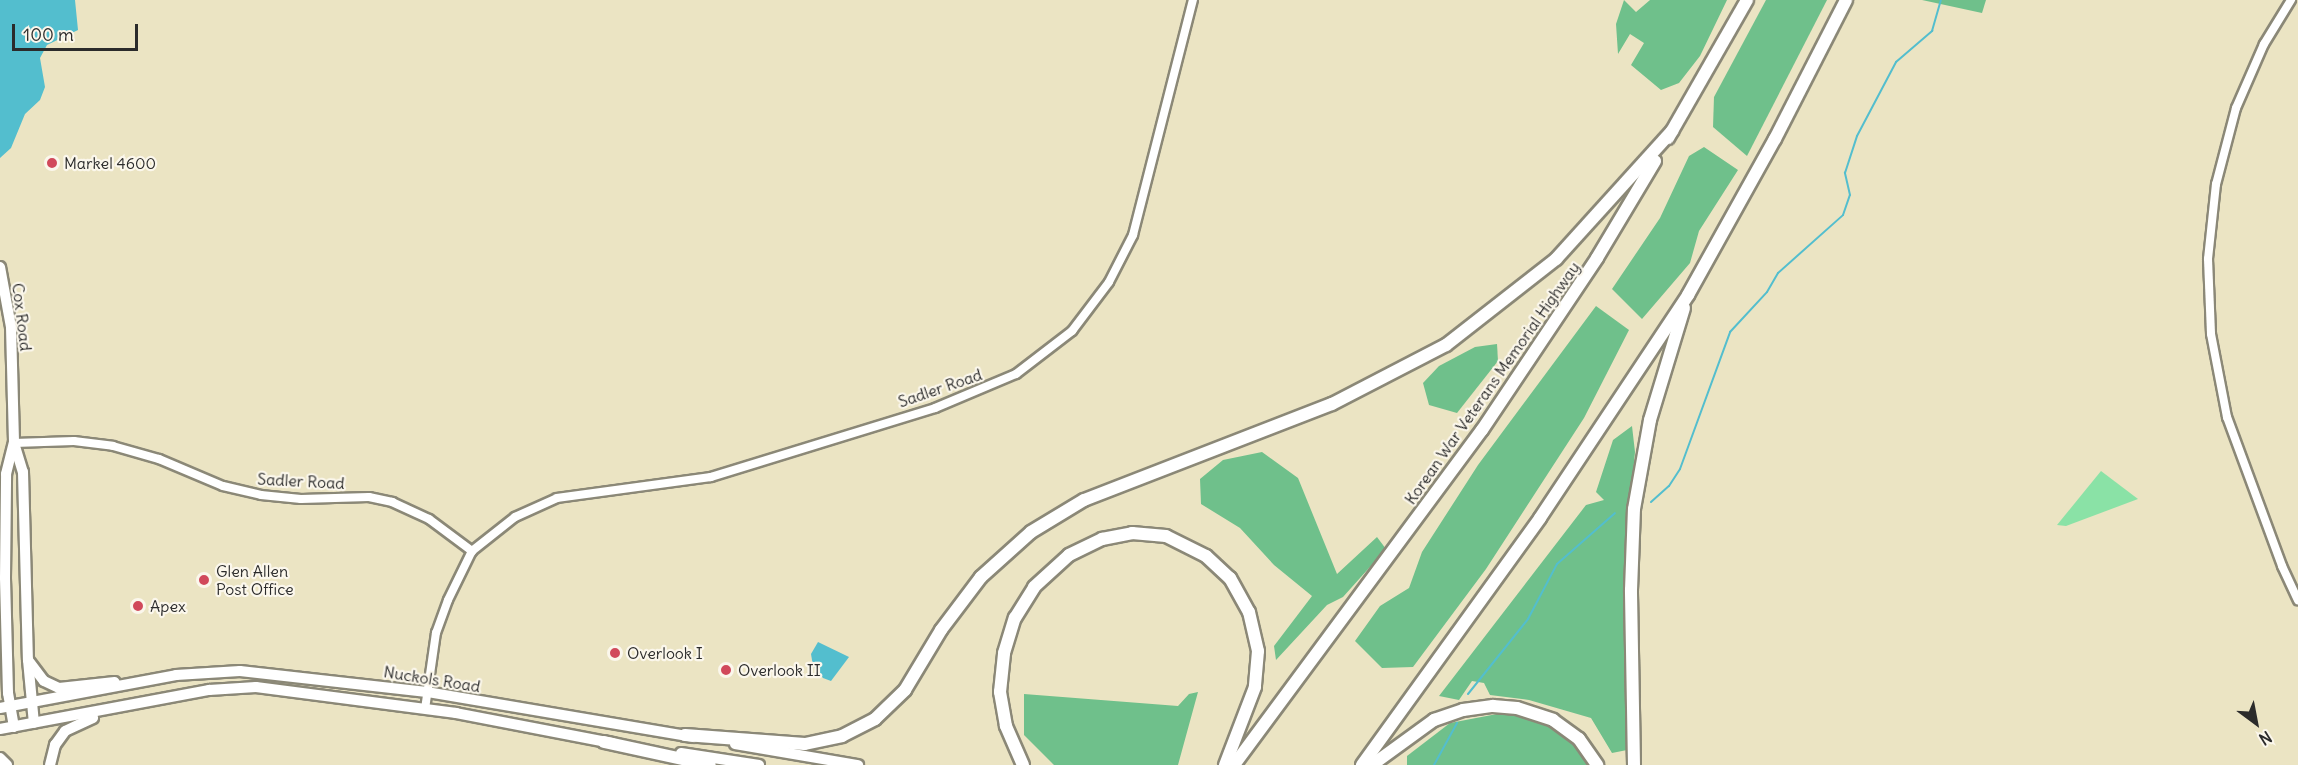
<!DOCTYPE html>
<style>
body{margin:0}
#map{position:relative;width:2298px;height:765px;overflow:hidden;background:#ebe4c3;font-family:Delius,sans-serif}
div>[style]{position:absolute}
.green>*{inset:0;background:#8ae2a6}
.forest>*{inset:0;background:#6fc08b}
.water>*{inset:0;background:#53bece}
.stream>*{height:2px;margin:-1px;padding:0 1px;transform-origin:1px;border-radius:1px;background:#53bece}
.roads{filter:drop-shadow(2px 0 #8b8877) drop-shadow(-2px 0 #8b8877) drop-shadow(0 2px #8b8877) drop-shadow(0 -2px #8b8877)}
.minor>*{height:8px;margin:-4px;padding:0 4px;transform-origin:4px;border-radius:4px;background:#fff}
.major>*{height:10px;margin:-5px;padding:0 5px;transform-origin:5px;border-radius:5px;background:#fff}
.highway>*{height:12px;margin:-6px;padding:0 6px;transform-origin:6px;border-radius:6px;background:#fff}
.dots>*{width:16px;height:16px;translate:-50% -50%;box-sizing:border-box;border:3px solid #fbf7ec;border-radius:50%}
span{translate:-50% -50%;white-space:nowrap;text-align:center;line-height:1.15;-webkit-text-stroke:4.5px #fbf7ec;paint-order:stroke}
.poi-label{font-size:16px;color:#2b2b2b}
.left{translate:0 -50%;text-align:left}
.street-label{font-size:16px;color:#2b2b2b}
.north{position:absolute;left:2226px;top:693px;width:60px;height:60px;-webkit-text-stroke:4px #fbf7ec;paint-order:stroke;rotate:148deg;font-size:16px;font-weight:700;line-height:24px;text-align:center;color:#2b2b2b}
.north::after{content:'';display:block;margin:auto;width:21px;height:27px;background:#2b2b2b;clip-path:polygon(50% 0,100% 100%,50% 72%,0 100%)}
.scale{position:absolute;left:12px;top:24px;width:126px;height:27px;box-sizing:border-box;border:3px solid #2b2b2b;border-top:0;padding-left:8px;font-size:18px;line-height:21px;white-space:nowrap;color:#2b2b2b;-webkit-text-stroke:4px #fbf7ec;paint-order:stroke}
</style>
<div id="map">
<div class="green">
<i style="clip-path:polygon(2101px 471px,2138px 499px,2066px 526px,2057px 525px)"></i>
</div>
<div class="forest">
<i style="clip-path:polygon(1624px 0,1636px 12px,1650px 0,1727px 0,1700px 56px,1679px 83px,1661px 90px,1631px 65px,1644px 43px,1630px 34px,1618px 54px,1616px 24px)"></i>
<i style="clip-path:polygon(1766px 0,1827px 0,1747px 156px,1713px 127px,1714px 97px)"></i>
<i style="clip-path:polygon(1922px 0,1986px 0,1982px 13px)"></i>
<i style="clip-path:polygon(1704px 147px,1738px 170px,1699px 231px,1690px 263px,1642px 319px,1612px 289px,1660px 218px,1689px 156px)"></i>
<i style="clip-path:polygon(1596px 306px,1629px 330px,1584px 418px,1486px 569px,1413px 667px,1382px 668px,1355px 641px,1380px 606px,1409px 588px,1422px 552px,1478px 465px)"></i>
<i style="clip-path:polygon(1497px 344px,1498px 361px,1457px 413px,1429px 405px,1423px 383px,1439px 366px,1475px 347px)"></i>
<i style="clip-path:polygon(1632px 426px,1635px 452px,1624px 572px,1627px 750px,1612px 753px,1591px 718px,1529px 700px,1490px 695px,1484px 683px,1472px 681px,1459px 700px,1439px 696px,1586px 505px,1604px 500px,1596px 492px,1613px 440px)"></i>
<i style="clip-path:polygon(1262px 452px,1298px 478px,1337px 574px,1377px 537px,1386px 549px,1343px 597px,1327px 605px,1276px 660px,1274px 646px,1312px 596px,1274px 565px,1240px 528px,1201px 504px,1200px 479px,1223px 460px)"></i>
<i style="clip-path:polygon(1198px 692px,1178px 765px,1054px 765px,1024px 735px,1024px 694px,1178px 706px,1189px 694px)"></i>
<i style="clip-path:polygon(1497px 714px,1537px 716px,1565px 733px,1594px 765px,1407px 765px,1407px 756px,1450px 723px)"></i>
</div>
<div class="water">
<i style="clip-path:polygon(0 0,75px 0,78px 30px,47px 45px,40px 58px,45px 87px,40px 100px,25px 114px,11px 148px,0 158px)"></i>
<i style="clip-path:polygon(818px 642px,849px 657px,831px 681px,823px 678px,813px 666px,811px 654px)"></i>
</div>
<div class="stream">
<i style="left:1651px;top:502px;width:24px;rotate:-42deg"></i>
<i style="left:1669px;top:486px;width:20px;rotate:-57deg"></i>
<i style="left:1680px;top:469px;width:146px;rotate:-69.9deg"></i>
<i style="left:1730px;top:332px;width:54px;rotate:-47.2deg"></i>
<i style="left:1767px;top:292px;width:22px;rotate:-60deg"></i>
<i style="left:1778px;top:273px;width:87px;rotate:-41.7deg"></i>
<i style="left:1843px;top:215px;width:21px;rotate:-71deg"></i>
<i style="left:1850px;top:195px;width:23px;rotate:-103deg"></i>
<i style="left:1845px;top:173px;width:39px;rotate:-72deg"></i>
<i style="left:1857px;top:136px;width:84px;rotate:-62.2deg"></i>
<i style="left:1896px;top:62px;width:48px;rotate:-40.7deg"></i>
<i style="left:1932px;top:31px;width:32px;rotate:-74deg"></i>
<i style="left:1468px;top:694px;width:96px;rotate:-51.3deg"></i>
<i style="left:1528px;top:619px;width:62px;rotate:-62.2deg"></i>
<i style="left:1557px;top:564px;width:77px;rotate:-41.3deg"></i>
<i style="left:1434px;top:765px;width:48px;rotate:-61.3deg"></i>
</div>
<div class="roads">
<div class="minor">
<i style="left:2291px;top:0;width:52px;rotate:121.5deg"></i>
<i style="left:2264px;top:44px;width:70px;rotate:113.6deg"></i>
<i style="left:2236px;top:108px;width:79px;rotate:104.7deg"></i>
<i style="left:2216px;top:184px;width:75px;rotate:96.1deg"></i>
<i style="left:2208px;top:259px;width:75px;rotate:87.7deg"></i>
<i style="left:2211px;top:334px;width:85px;rotate:79.1deg"></i>
<i style="left:2227px;top:417px;width:159px;rotate:69.7deg"></i>
<i style="left:2282px;top:566px;width:38px;rotate:65deg"></i>
<i style="left:14px;top:443px;width:60px;rotate:-1.9deg"></i>
<i style="left:74px;top:441px;width:39px;rotate:7deg"></i>
<i style="left:113px;top:446px;width:48px;rotate:15.8deg"></i>
<i style="left:159px;top:459px;width:69px;rotate:22.9deg"></i>
<i style="left:223px;top:486px;width:39px;rotate:13deg"></i>
<i style="left:261px;top:495px;width:40px;rotate:5.7deg"></i>
<i style="left:301px;top:499px;width:68px;rotate:-1.7deg"></i>
<i style="left:369px;top:497px;width:24px;rotate:12deg"></i>
<i style="left:392px;top:502px;width:41px;rotate:24.7deg"></i>
<i style="left:429px;top:519px;width:54px;rotate:36.7deg"></i>
<i style="left:425px;top:709px;width:77px;rotate:-81.8deg"></i>
<i style="left:436px;top:633px;width:35px;rotate:-70deg"></i>
<i style="left:448px;top:600px;width:55px;rotate:-63.9deg"></i>
<i style="left:472px;top:551px;width:55px;rotate:-38.3deg"></i>
<i style="left:515px;top:517px;width:46px;rotate:-24.3deg"></i>
<i style="left:557px;top:498px;width:155px;rotate:-7.8deg"></i>
<i style="left:711px;top:477px;width:234px;rotate:-17.1deg"></i>
<i style="left:935px;top:408px;width:88px;rotate:-22.8deg"></i>
<i style="left:1016px;top:374px;width:71px;rotate:-37.5deg"></i>
<i style="left:1072px;top:331px;width:61px;rotate:-52.9deg"></i>
<i style="left:1109px;top:282px;width:53px;rotate:-62.9deg"></i>
<i style="left:1133px;top:235px;width:243px;rotate:-75.7deg"></i>
</div>
<div class="major">
<i style="left:0;top:267px;width:61px;rotate:79.6deg"></i>
<i style="left:11px;top:327px;width:116px;rotate:88.5deg"></i>
<i style="left:14px;top:443px;width:30px;rotate:73deg"></i>
<i style="left:23px;top:472px;width:188px;rotate:88.5deg"></i>
<i style="left:28px;top:660px;width:63px;rotate:84.6deg"></i>
<i style="left:28px;top:660px;width:26px;rotate:53deg"></i>
<i style="left:44px;top:681px;width:17px;rotate:25deg"></i>
<i style="left:59px;top:688px;width:56px;rotate:-6.1deg"></i>
<i style="left:0;top:708px;width:179px;rotate:-10.6deg"></i>
<i style="left:176px;top:675px;width:64px;rotate:-3.6deg"></i>
<i style="left:240px;top:671px;width:188px;rotate:6.4deg"></i>
<i style="left:427px;top:692px;width:270px;rotate:9.6deg"></i>
<i style="left:14px;top:727px;width:35px;rotate:-100deg"></i>
<i style="left:8px;top:693px;width:115px;rotate:-91.5deg"></i>
<i style="left:5px;top:578px;width:104px;rotate:-89.4deg"></i>
<i style="left:6px;top:474px;width:32px;rotate:-76deg"></i>
<i style="left:0;top:729px;width:213px;rotate:-10.6deg"></i>
<i style="left:209px;top:690px;width:47px;rotate:-3.7deg"></i>
<i style="left:256px;top:687px;width:202px;rotate:7.4deg"></i>
<i style="left:456px;top:713px;width:159px;rotate:10.9deg"></i>
<i style="left:735px;top:744px;width:125px;rotate:9.7deg"></i>
<i style="left:681px;top:753px;width:79px;rotate:8.7deg"></i>
<i style="left:0;top:758px;width:10px;rotate:45deg"></i>
<i style="left:50px;top:765px;width:21px;rotate:-76deg"></i>
<i style="left:55px;top:745px;width:17px;rotate:-54deg"></i>
<i style="left:65px;top:731px;width:31px;rotate:-25deg"></i>
</div>
<div class="highway">
<i style="left:1668px;top:138px;width:159px;rotate:-60.2deg"></i>
<i style="left:685px;top:735px;width:120px;rotate:4.3deg"></i>
<i style="left:805px;top:744px;width:38px;rotate:-12deg"></i>
<i style="left:842px;top:736px;width:37px;rotate:-27deg"></i>
<i style="left:875px;top:719px;width:42px;rotate:-44deg"></i>
<i style="left:905px;top:690px;width:70px;rotate:-59deg"></i>
<i style="left:941px;top:630px;width:66px;rotate:-53deg"></i>
<i style="left:981px;top:577px;width:67px;rotate:-42deg"></i>
<i style="left:1031px;top:532px;width:62px;rotate:-31.1deg"></i>
<i style="left:1084px;top:500px;width:266px;rotate:-21.2deg"></i>
<i style="left:1332px;top:404px;width:128px;rotate:-27.4deg"></i>
<i style="left:1446px;top:345px;width:140px;rotate:-38deg"></i>
<i style="left:1556px;top:259px;width:173px;rotate:-47.8deg"></i>
<i style="left:604px;top:742px;width:108px;rotate:12.2deg"></i>
<i style="left:1023px;top:765px;width:43px;rotate:-113.6deg"></i>
<i style="left:1006px;top:726px;width:35px;rotate:-100deg"></i>
<i style="left:1000px;top:692px;width:39px;rotate:-84deg"></i>
<i style="left:1004px;top:653px;width:37px;rotate:-73deg"></i>
<i style="left:1015px;top:618px;width:36px;rotate:-58deg"></i>
<i style="left:1034px;top:587px;width:47px;rotate:-42.4deg"></i>
<i style="left:1069px;top:555px;width:37px;rotate:-26deg"></i>
<i style="left:1102px;top:539px;width:31px;rotate:-11deg"></i>
<i style="left:1132px;top:533px;width:34px;rotate:5deg"></i>
<i style="left:1166px;top:536px;width:45px;rotate:26.6deg"></i>
<i style="left:1206px;top:556px;width:33px;rotate:43deg"></i>
<i style="left:1230px;top:578px;width:39px;rotate:61deg"></i>
<i style="left:1249px;top:612px;width:40px;rotate:77deg"></i>
<i style="left:1258px;top:651px;width:36px;rotate:95deg"></i>
<i style="left:1255px;top:687px;width:84px;rotate:111deg"></i>
<i style="left:1234px;top:765px;width:417px;rotate:-53.5deg"></i>
<i style="left:1482px;top:430px;width:207px;rotate:-56.2deg"></i>
<i style="left:1597px;top:258px;width:113px;rotate:-59.1deg"></i>
<i style="left:1362px;top:765px;width:304px;rotate:-54.2deg"></i>
<i style="left:1540px;top:518px;width:268px;rotate:-56.4deg"></i>
<i style="left:1688px;top:295px;width:179px;rotate:-60.9deg"></i>
<i style="left:1775px;top:139px;width:156px;rotate:-62.9deg"></i>
<i style="left:1372px;top:765px;width:77px;rotate:-36deg"></i>
<i style="left:1434px;top:720px;width:31px;rotate:-19deg"></i>
<i style="left:1463px;top:710px;width:30px;rotate:-8deg"></i>
<i style="left:1493px;top:706px;width:24px;rotate:5deg"></i>
<i style="left:1517px;top:708px;width:38px;rotate:18deg"></i>
<i style="left:1553px;top:720px;width:32px;rotate:36deg"></i>
<i style="left:1579px;top:739px;width:32px;rotate:55deg"></i>
<i style="left:1634px;top:765px;width:175px;rotate:-91deg"></i>
<i style="left:1631px;top:590px;width:81px;rotate:-87.9deg"></i>
<i style="left:1634px;top:509px;width:90px;rotate:-79.8deg"></i>
<i style="left:1650px;top:420px;width:117px;rotate:-73.1deg"></i>
</div>
</div>
<div class="dots">
<i style="left:52px;top:163px;background:#d1495b"></i>
<i style="left:204px;top:580px;background:#d1495b"></i>
<i style="left:138px;top:606px;background:#d1495b"></i>
<i style="left:615px;top:653px;background:#d1495b"></i>
<i style="left:726px;top:670px;background:#d1495b"></i>
</div>
<div class="poi-label">
<span class="left" style="left:64px;top:163px">Markel 4600</span>
<span class="left" style="left:216px;top:580px">Glen Allen<br>Post Office</span>
<span class="left" style="left:150px;top:606px">Apex</span>
<span class="left" style="left:627px;top:653px">Overlook I</span>
<span class="left" style="left:738px;top:670px">Overlook II</span>
</div>
<div class="street-label">
<span style="left:22px;top:317px;rotate:83deg">Cox Road</span>
<span style="left:1492px;top:383px;rotate:-55deg">Korean War Veterans Memorial Highway</span>
<span style="left:940px;top:388px;rotate:-19deg">Sadler Road</span>
<span style="left:301px;top:481px;rotate:3deg">Sadler Road</span>
<span style="left:432px;top:679px;rotate:9deg">Nuckols Road</span>
</div>
<div class="north">N</div>
<div class="scale">100 m</div>
</div>
